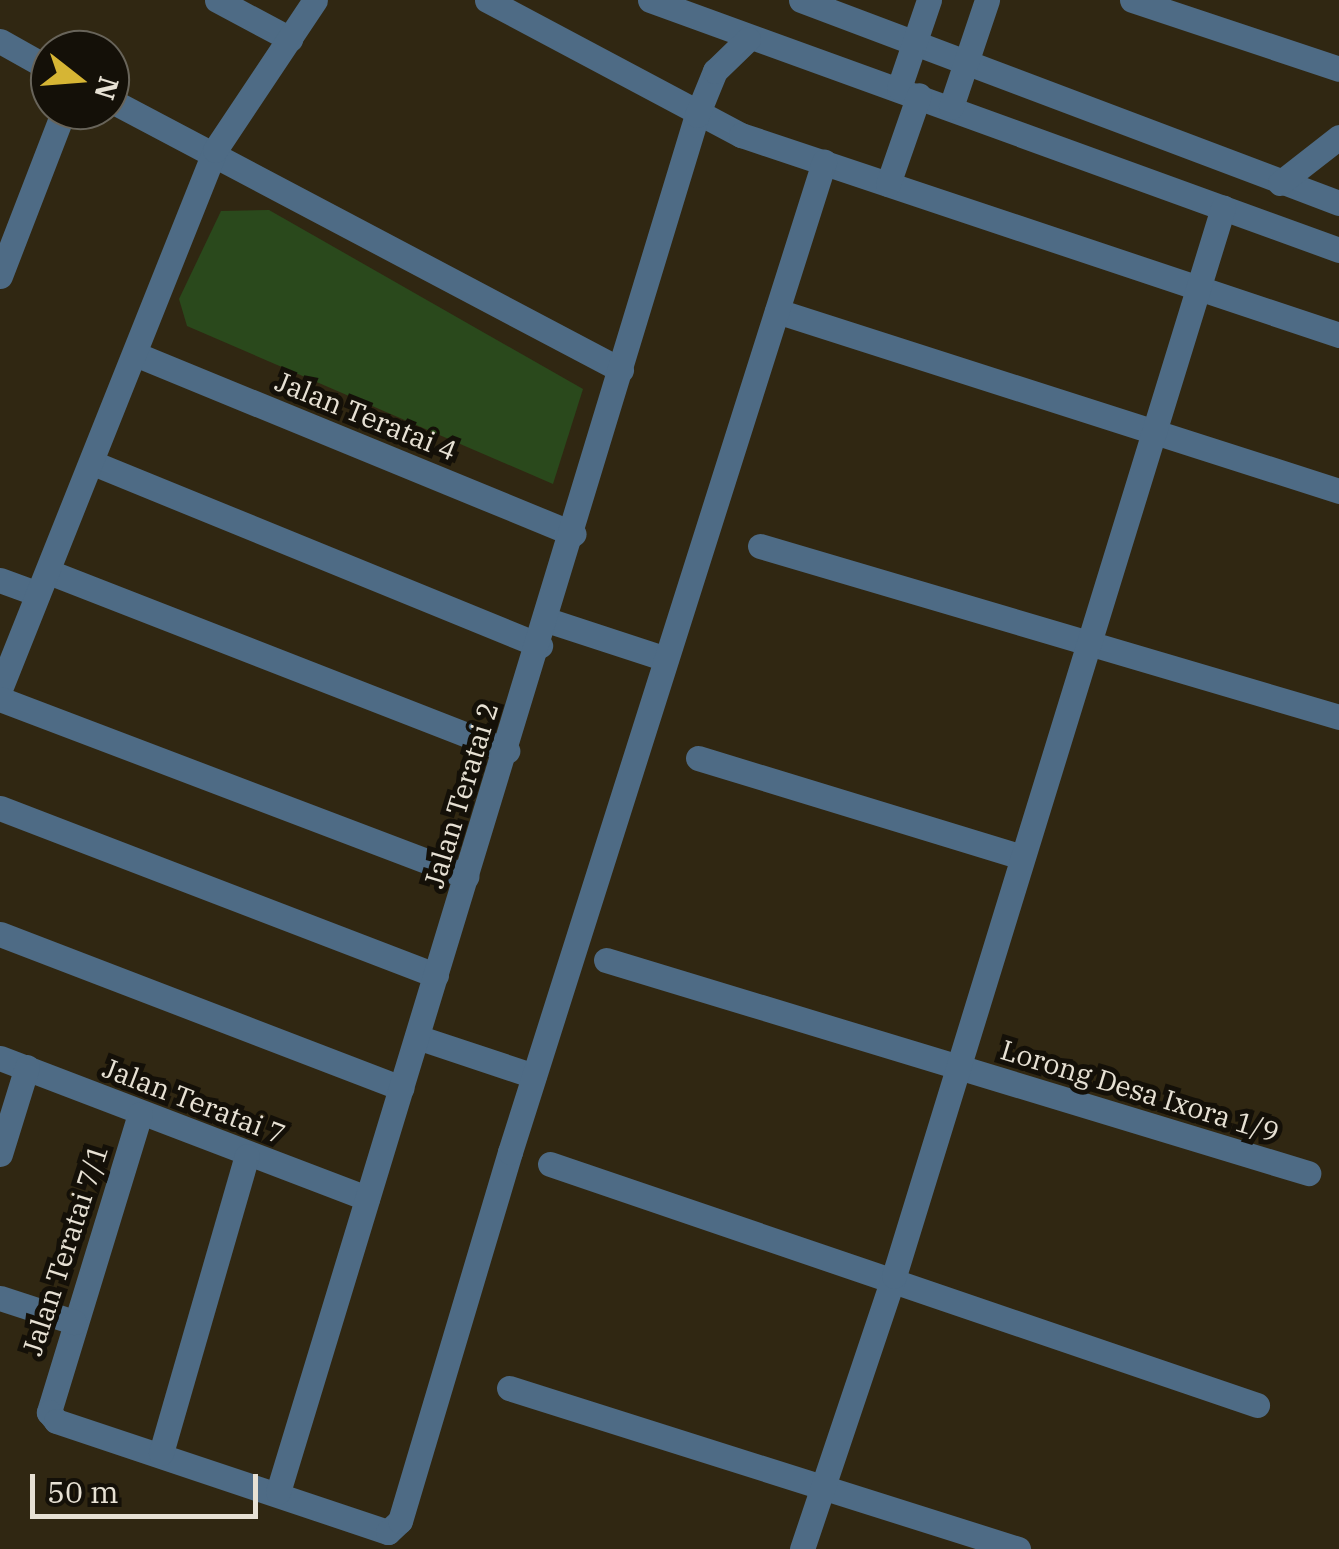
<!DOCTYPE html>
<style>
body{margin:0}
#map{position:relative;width:1339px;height:1549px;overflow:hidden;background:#302712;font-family:"IBM Plex Serif",serif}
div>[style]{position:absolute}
.green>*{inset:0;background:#2a491c}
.minor>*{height:25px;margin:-12.5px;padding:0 12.5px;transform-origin:12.5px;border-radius:12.5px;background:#4e6b85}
span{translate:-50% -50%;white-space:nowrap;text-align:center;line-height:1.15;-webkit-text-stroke:10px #141008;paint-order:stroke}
.street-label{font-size:28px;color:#e7e1d4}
.north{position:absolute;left:30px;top:30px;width:100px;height:100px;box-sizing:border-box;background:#141008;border:2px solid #68645a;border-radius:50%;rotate:107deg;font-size:28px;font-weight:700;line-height:40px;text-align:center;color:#e7e1d4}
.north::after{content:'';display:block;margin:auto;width:35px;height:45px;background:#d6b534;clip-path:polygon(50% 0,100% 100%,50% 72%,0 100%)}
.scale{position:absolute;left:30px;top:1474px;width:228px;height:45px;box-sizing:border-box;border:5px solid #e7e1d4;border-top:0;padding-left:12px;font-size:30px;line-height:35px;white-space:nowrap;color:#e7e1d4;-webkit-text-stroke:8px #141008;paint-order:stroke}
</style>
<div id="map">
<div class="green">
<i style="clip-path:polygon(269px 210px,583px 389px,553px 484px,187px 326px,179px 299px,221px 211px)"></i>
</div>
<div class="minor">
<i style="left:217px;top:0;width:83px;rotate:28.1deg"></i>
<i style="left:487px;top:0;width:288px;rotate:28deg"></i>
<i style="left:741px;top:135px;width:631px;rotate:18.49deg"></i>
<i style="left:650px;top:0;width:733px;rotate:19.94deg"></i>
<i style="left:801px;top:0;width:575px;rotate:20.67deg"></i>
<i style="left:1132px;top:0;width:218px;rotate:18.4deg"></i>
<i style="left:0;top:41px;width:57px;rotate:29.2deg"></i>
<i style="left:899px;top:88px;width:93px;rotate:-71.2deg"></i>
<i style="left:110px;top:100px;width:578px;rotate:27.85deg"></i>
<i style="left:951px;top:107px;width:113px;rotate:-71.4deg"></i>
<i style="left:1280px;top:183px;width:75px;rotate:-37.9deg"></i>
<i style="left:888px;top:184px;width:94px;rotate:-70.8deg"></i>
<i style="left:0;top:276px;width:178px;rotate:-68.9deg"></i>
<i style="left:777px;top:311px;width:590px;rotate:17.76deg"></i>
<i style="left:135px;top:354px;width:474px;rotate:22.3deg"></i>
<i style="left:93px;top:463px;width:483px;rotate:22.2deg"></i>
<i style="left:760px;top:546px;width:604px;rotate:16.45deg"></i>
<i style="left:49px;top:572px;width:492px;rotate:21.3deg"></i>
<i style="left:0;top:580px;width:40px;rotate:20.2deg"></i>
<i style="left:547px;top:620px;width:125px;rotate:18.1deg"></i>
<i style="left:0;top:689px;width:580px;rotate:-68.25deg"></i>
<i style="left:215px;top:150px;width:180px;rotate:-56.3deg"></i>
<i style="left:0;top:699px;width:499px;rotate:20.8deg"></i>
<i style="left:698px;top:758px;width:336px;rotate:17deg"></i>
<i style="left:0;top:808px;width:467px;rotate:21deg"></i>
<i style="left:0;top:934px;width:430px;rotate:21deg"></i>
<i style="left:606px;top:960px;width:734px;rotate:16.88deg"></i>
<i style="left:417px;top:1037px;width:123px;rotate:18.4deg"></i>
<i style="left:0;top:1058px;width:393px;rotate:20.9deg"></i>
<i style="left:140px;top:1114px;width:312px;rotate:107deg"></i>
<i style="left:49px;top:1412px;width:11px;rotate:52deg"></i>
<i style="left:56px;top:1421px;width:350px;rotate:18.5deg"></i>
<i style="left:388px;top:1532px;width:16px;rotate:-43deg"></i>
<i style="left:400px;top:1521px;width:385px;rotate:-73.4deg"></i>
<i style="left:510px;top:1152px;width:1039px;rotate:-72.4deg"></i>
<i style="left:0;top:1154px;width:91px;rotate:-72.8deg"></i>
<i style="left:550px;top:1164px;width:747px;rotate:18.82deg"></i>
<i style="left:0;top:1298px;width:78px;rotate:18deg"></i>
<i style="left:509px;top:1388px;width:534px;rotate:17.55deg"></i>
<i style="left:161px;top:1453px;width:309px;rotate:-73.9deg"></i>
<i style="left:278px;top:1492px;width:1439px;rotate:-73.08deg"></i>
<i style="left:697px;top:115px;width:48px;rotate:-67.8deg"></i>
<i style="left:715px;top:71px;width:46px;rotate:-44.1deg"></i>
<i style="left:802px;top:1549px;width:288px;rotate:-71.4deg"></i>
<i style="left:894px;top:1276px;width:1118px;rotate:-72.88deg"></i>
</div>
<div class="street-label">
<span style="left:366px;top:416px;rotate:22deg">Jalan Teratai 4</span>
<span style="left:461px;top:795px;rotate:-73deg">Jalan Teratai 2</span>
<span style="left:1140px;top:1091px;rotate:17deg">Lorong Desa Ixora 1/9</span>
<span style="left:194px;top:1101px;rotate:21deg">Jalan Teratai 7</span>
<span style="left:65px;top:1250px;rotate:-72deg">Jalan Teratai 7/1</span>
</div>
<div class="north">N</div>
<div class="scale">50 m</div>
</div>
